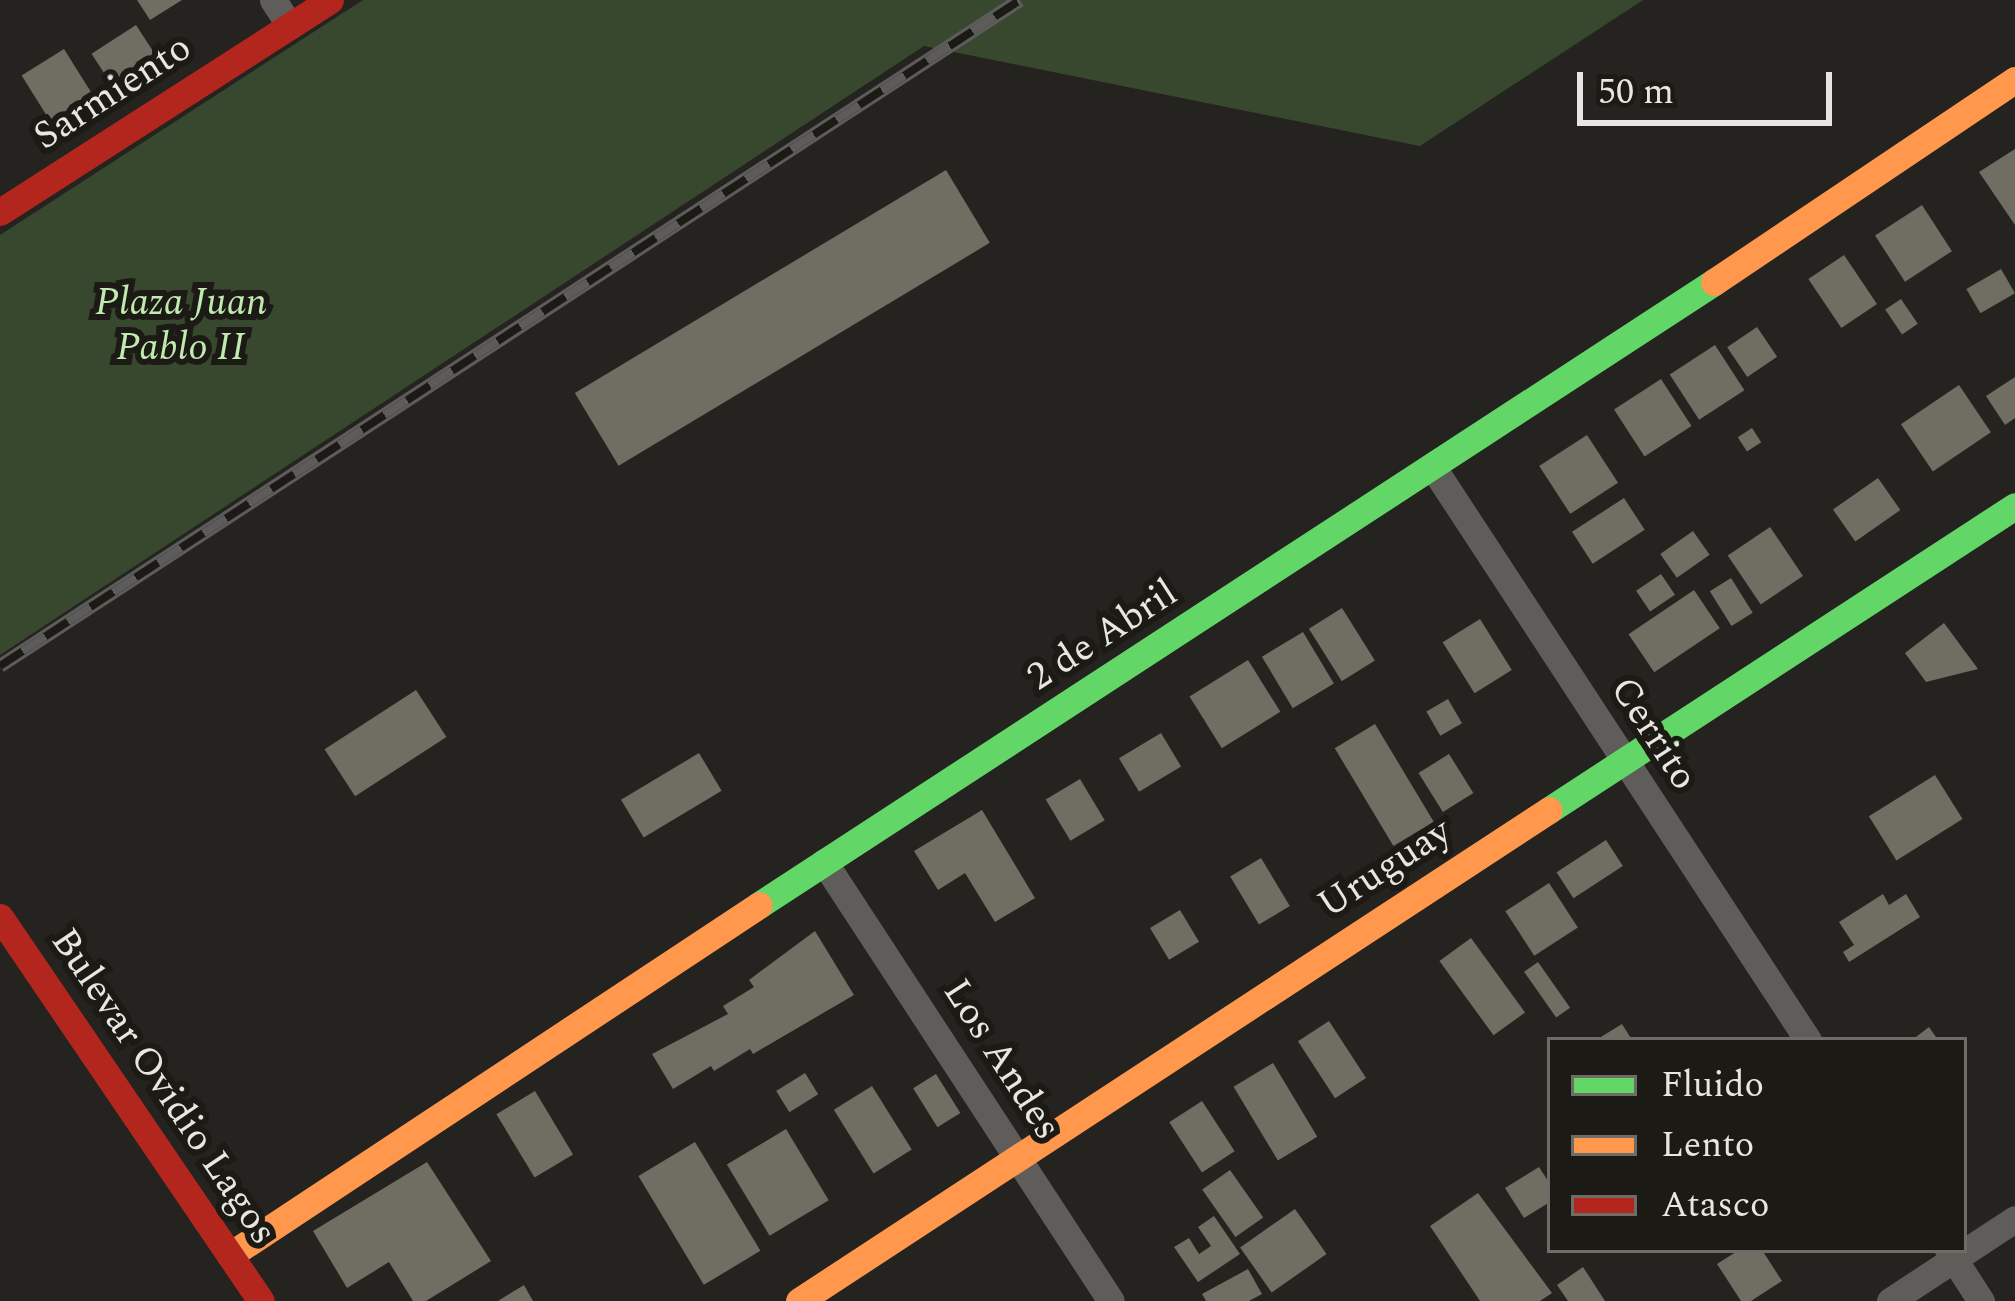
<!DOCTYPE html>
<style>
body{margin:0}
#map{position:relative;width:2015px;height:1301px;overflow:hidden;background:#24231f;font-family:Spectral,serif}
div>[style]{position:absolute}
.green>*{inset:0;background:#37482f}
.building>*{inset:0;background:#706d63;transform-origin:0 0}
.street>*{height:27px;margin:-13.5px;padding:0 13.5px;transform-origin:13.5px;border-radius:13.5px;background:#5e5d5a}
.fast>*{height:27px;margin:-13.5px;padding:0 13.5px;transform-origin:13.5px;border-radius:13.5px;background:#63d668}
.slow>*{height:27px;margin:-13.5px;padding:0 13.5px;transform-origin:13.5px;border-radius:13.5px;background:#ff974d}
.jam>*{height:27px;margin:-13.5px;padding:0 13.5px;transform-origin:13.5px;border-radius:13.5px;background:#b3261e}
.rail>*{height:14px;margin-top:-7px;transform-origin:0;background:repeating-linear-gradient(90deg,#1c1a15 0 27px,#5d5c5a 0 54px);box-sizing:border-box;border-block:3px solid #5d5c5a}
span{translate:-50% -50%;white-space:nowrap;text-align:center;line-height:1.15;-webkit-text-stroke:12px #1c1a15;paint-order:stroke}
.street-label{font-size:39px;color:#e7e6e2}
.park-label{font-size:39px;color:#c0eaaf;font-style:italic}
.legend{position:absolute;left:1547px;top:1037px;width:420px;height:216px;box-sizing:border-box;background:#1c1a15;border:3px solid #6d6c67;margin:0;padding:15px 21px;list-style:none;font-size:36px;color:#e7e6e2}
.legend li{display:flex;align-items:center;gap:24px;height:60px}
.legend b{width:60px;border:3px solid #6d6c67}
.scale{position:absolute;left:1577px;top:72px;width:255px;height:54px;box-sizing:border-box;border:6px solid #e7e6e2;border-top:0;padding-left:15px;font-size:36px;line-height:42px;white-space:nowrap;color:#e7e6e2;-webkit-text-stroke:9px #1c1a15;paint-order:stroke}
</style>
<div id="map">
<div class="green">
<i style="clip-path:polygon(363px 0,1643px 0,1420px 146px,924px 46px,0 655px,0 235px)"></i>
</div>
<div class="building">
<i style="clip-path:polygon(137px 0,182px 0,150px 20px)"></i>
<i style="left:136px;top:25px;width:40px;height:53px;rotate:57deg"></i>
<i style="left:64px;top:49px;width:65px;height:50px;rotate:58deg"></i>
<i style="clip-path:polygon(2015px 149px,2015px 225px,1979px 172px)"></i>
<i style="left:946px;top:170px;width:85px;height:433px;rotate:59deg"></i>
<i style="left:1922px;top:205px;width:55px;height:56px;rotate:57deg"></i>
<i style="left:1844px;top:255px;width:59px;height:43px;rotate:56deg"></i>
<i style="left:2001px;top:269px;width:28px;height:40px;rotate:60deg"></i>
<i style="left:1901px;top:299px;width:30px;height:19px;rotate:56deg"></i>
<i style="left:1757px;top:327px;width:36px;height:36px;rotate:56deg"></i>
<i style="left:1715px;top:345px;width:54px;height:54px;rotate:57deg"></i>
<i style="clip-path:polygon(2015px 377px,2015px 418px,2005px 425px,1986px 396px)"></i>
<i style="left:1661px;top:379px;width:56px;height:56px;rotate:57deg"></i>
<i style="left:1959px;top:385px;width:57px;height:70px;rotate:56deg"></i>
<i style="left:1752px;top:428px;width:17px;height:17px;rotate:57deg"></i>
<i style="left:1587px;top:435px;width:57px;height:57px;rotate:57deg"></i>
<i style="left:1878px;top:478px;width:39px;height:55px;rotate:55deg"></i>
<i style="left:1624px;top:498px;width:38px;height:62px;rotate:57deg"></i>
<i style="left:1770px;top:527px;width:59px;height:51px;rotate:56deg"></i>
<i style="left:1693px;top:531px;width:29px;height:40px;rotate:55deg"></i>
<i style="left:1661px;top:574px;width:25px;height:30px;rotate:56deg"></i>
<i style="left:1731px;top:578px;width:41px;height:25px;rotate:58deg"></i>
<i style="left:1694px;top:590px;width:46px;height:79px;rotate:56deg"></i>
<i style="left:1342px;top:608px;width:62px;height:39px;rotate:58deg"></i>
<i style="left:1480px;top:619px;width:60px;height:44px;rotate:58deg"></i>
<i style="clip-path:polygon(1944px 623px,1978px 669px,1926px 682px,1905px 653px)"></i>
<i style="left:1303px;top:632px;width:60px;height:48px;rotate:59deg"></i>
<i style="left:1248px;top:660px;width:61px;height:69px;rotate:58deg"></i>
<i style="left:416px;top:690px;width:56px;height:109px;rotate:57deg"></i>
<i style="left:1448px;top:699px;width:28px;height:25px;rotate:60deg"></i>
<i style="left:1375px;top:724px;width:114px;height:47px;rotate:59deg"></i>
<i style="left:1161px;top:733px;width:39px;height:49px;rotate:59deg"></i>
<i style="left:699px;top:753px;width:44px;height:91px;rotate:59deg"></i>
<i style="left:1449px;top:754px;width:46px;height:36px;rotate:58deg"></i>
<i style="left:1935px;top:775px;width:52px;height:78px;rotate:58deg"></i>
<i style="left:1080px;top:779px;width:48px;height:40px;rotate:59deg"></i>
<i style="clip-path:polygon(982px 810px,1035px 898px,995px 922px,965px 873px,938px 890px,914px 851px)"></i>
<i style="left:1606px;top:840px;width:31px;height:59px;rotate:57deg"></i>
<i style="left:1261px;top:858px;width:56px;height:36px;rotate:59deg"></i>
<i style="left:1549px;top:883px;width:53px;height:52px;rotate:57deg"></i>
<i style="clip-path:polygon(1883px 894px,1889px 905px,1906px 894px,1920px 917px,1849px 962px,1843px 952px,1854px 945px,1839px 922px)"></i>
<i style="left:1180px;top:910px;width:37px;height:35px;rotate:59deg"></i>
<i style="clip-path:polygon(815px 931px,854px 995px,753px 1054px,750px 1049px,714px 1071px,711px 1066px,673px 1089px,652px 1054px,728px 1014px,723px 1006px,754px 987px,749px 980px)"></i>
<i style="left:1471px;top:938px;width:92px;height:39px;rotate:54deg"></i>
<i style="left:1538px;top:962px;width:56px;height:17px;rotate:55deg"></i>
<i style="left:1329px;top:1021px;width:68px;height:37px;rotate:57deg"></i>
<i style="clip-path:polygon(1622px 1024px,1632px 1040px,1596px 1040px)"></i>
<i style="clip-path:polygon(1929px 1027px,1938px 1040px,1912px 1040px)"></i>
<i style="left:1273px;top:1063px;width:86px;height:46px;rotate:59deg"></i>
<i style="left:805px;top:1073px;width:25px;height:34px;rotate:58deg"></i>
<i style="left:936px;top:1074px;width:46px;height:27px;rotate:58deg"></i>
<i style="left:872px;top:1086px;width:75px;height:45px;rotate:58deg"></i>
<i style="left:535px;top:1091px;width:74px;height:45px;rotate:59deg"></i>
<i style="left:1202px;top:1101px;width:60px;height:39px;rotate:57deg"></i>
<i style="left:786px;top:1129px;width:83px;height:69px;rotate:59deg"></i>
<i style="left:695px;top:1142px;width:127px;height:66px;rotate:59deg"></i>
<i style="clip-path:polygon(427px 1162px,491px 1261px,426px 1301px,413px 1301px,389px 1262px,347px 1288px,313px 1231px)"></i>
<i style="clip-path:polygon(1539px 1167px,1550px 1184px,1550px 1202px,1524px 1218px,1505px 1188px)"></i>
<i style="left:1230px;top:1170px;width:58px;height:34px;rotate:55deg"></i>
<i style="clip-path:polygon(1478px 1193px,1552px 1293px,1540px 1301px,1480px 1301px,1430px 1226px)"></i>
<i style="left:1295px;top:1209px;width:55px;height:67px;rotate:55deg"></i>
<i style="clip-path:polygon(1214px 1216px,1240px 1254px,1198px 1282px,1174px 1247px,1189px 1238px,1199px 1254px,1211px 1246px,1198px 1227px)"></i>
<i style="clip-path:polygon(1739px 1250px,1762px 1250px,1782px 1281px,1751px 1301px,1741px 1301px,1717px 1264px)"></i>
<i style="clip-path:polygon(1583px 1267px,1605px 1301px,1568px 1301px,1557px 1285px)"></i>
<i style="clip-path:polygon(1248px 1269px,1262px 1294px,1249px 1301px,1206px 1301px,1202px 1294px)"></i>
<i style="clip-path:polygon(524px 1285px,533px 1301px,498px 1301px)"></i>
</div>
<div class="street">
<i style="left:273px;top:0;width:31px;rotate:57deg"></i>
<i style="left:1434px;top:469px;width:683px;rotate:56.78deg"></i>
<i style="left:824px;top:862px;width:524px;rotate:56.83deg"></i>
<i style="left:1948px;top:1250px;width:61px;rotate:57.1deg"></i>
<i style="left:1890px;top:1301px;width:149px;rotate:-33.3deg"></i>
</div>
<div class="fast">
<i style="left:1549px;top:810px;width:556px;rotate:-33.12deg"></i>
<i style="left:759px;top:905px;width:1140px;rotate:-33.12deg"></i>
</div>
<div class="slow">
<i style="left:1714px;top:282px;width:362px;rotate:-33.9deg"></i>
<i style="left:230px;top:1255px;width:634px;rotate:-33.49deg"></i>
<i style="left:799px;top:1301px;width:896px;rotate:-33.21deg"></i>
</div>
<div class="jam">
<i style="left:0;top:212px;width:392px;rotate:-32.7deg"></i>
<i style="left:0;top:917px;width:464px;rotate:55.8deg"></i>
</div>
<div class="rail">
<i style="left:0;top:666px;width:1218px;rotate:-33.14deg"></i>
</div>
<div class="street-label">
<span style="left:113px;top:93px;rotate:-33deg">Sarmiento</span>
<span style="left:1103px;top:636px;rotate:-33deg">2 de Abril</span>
<span style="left:1653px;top:734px;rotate:57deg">Cerrito</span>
<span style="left:1385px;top:869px;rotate:-33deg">Uruguay</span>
<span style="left:1001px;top:1060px;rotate:57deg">Los Andes</span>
<span style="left:163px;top:1087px;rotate:56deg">Bulevar Ovidio Lagos</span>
</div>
<div class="park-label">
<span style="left:181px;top:326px">Plaza Juan<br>Pablo II</span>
</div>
<ul class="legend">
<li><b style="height:15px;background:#63d668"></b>Fluido</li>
<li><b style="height:15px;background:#ff974d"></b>Lento</li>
<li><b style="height:15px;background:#b3261e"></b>Atasco</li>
</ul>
<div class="scale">50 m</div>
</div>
